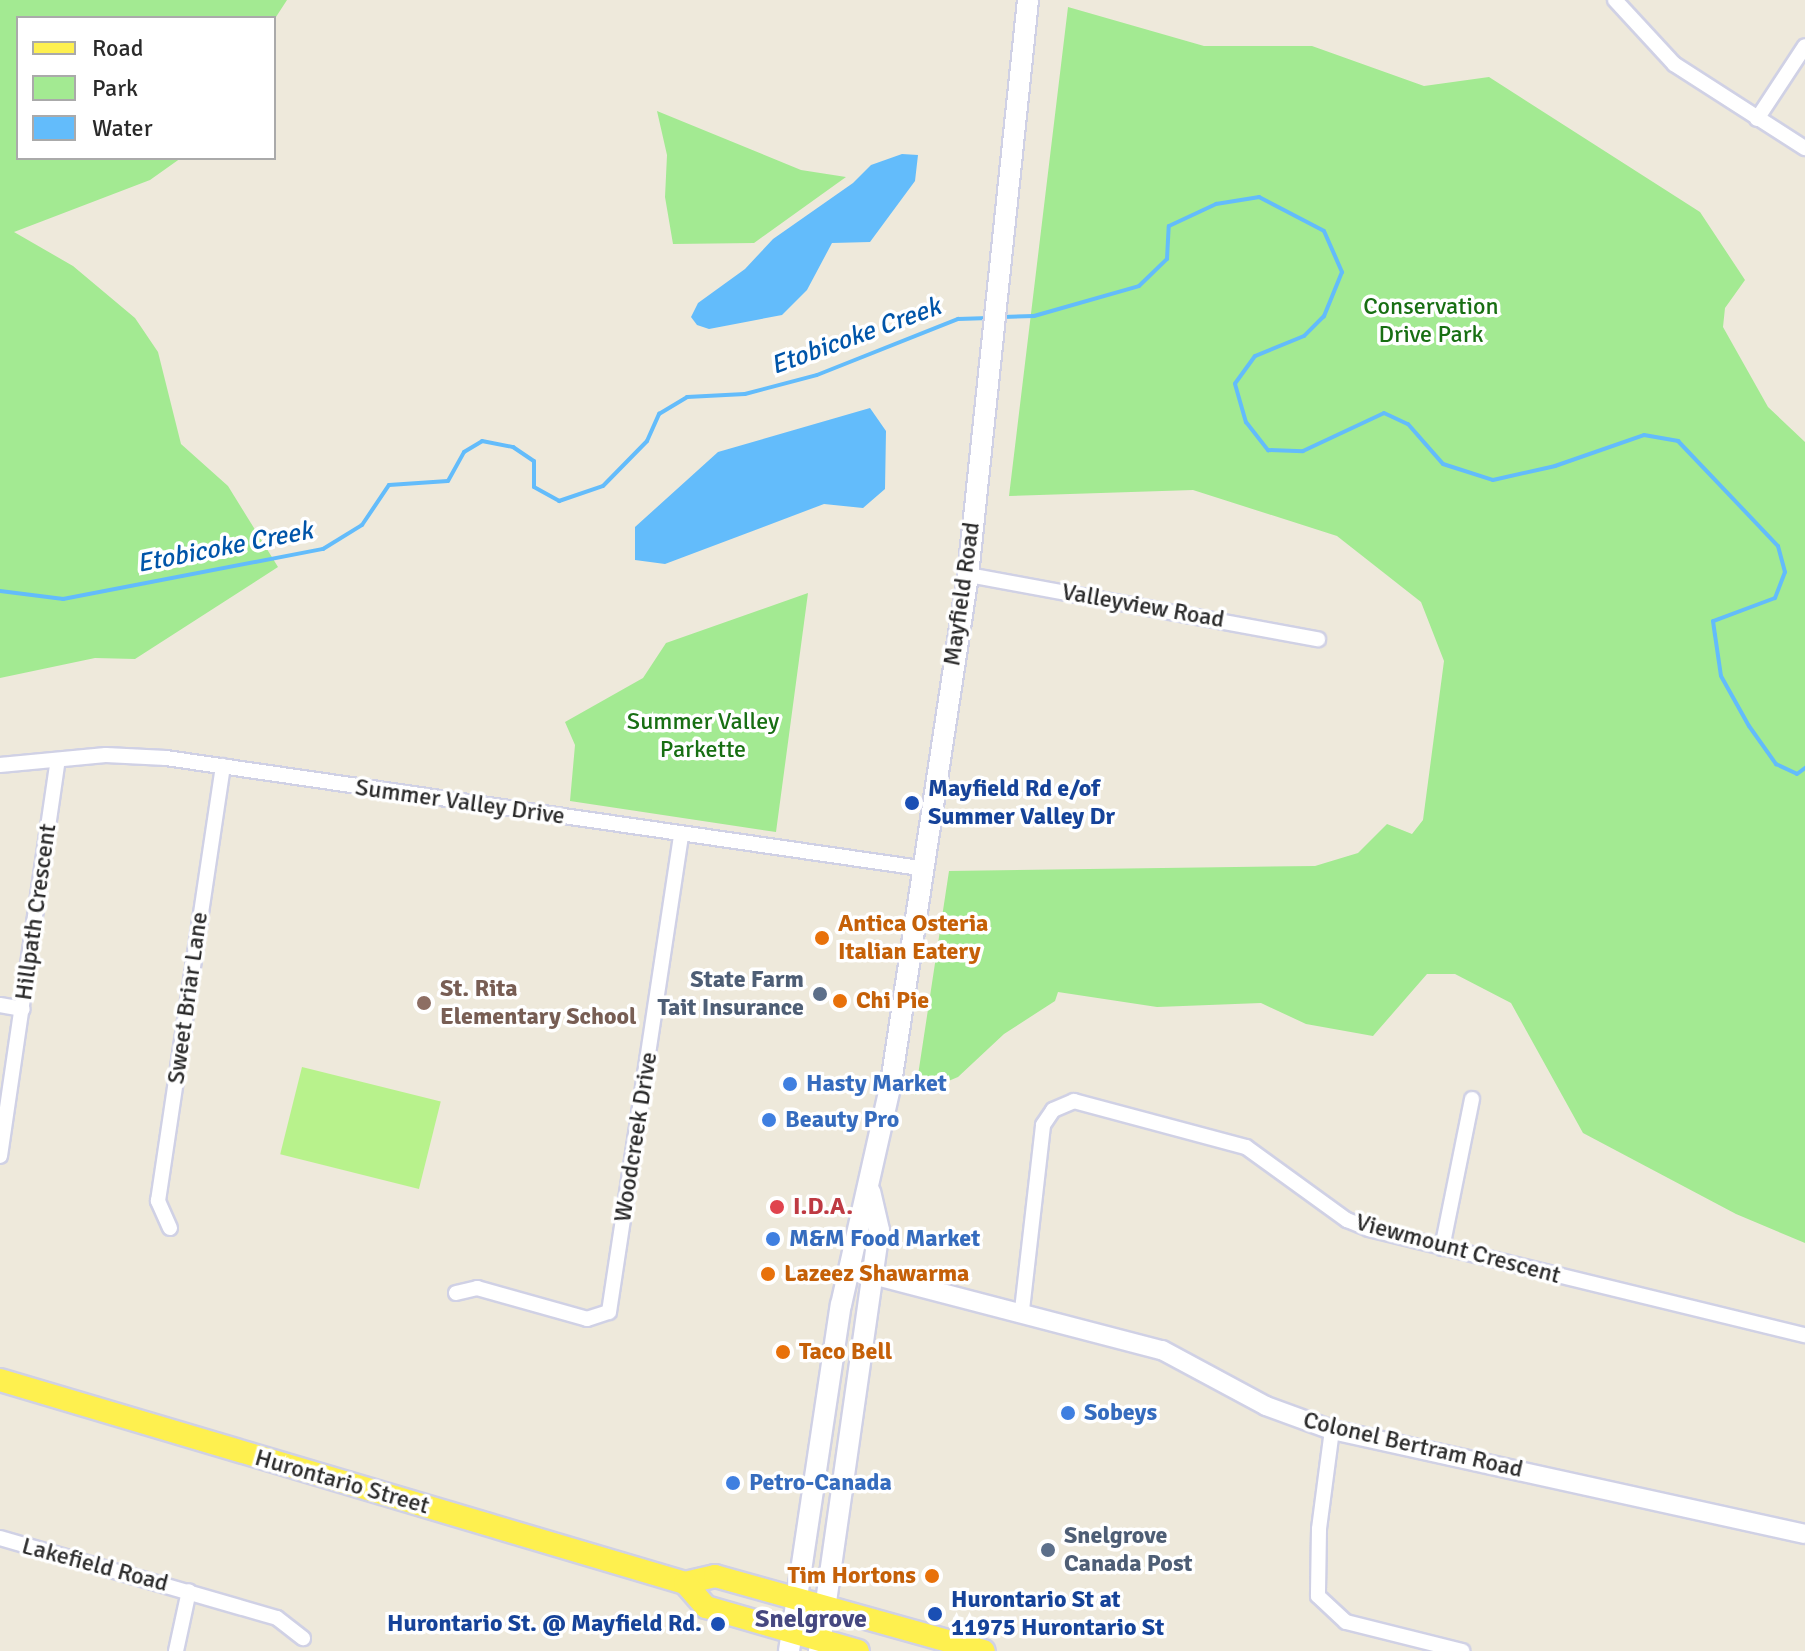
<!DOCTYPE html>
<style>
body{margin:0}
#map{position:relative;width:1805px;height:1651px;overflow:hidden;background:#eee9db;font-family:Signika,sans-serif}
div>[style]{position:absolute}
.green>*{inset:0;background:#a3ea92}
.pitch>*{inset:0;background:#b8f28c;transform-origin:0 0}
.water>*{inset:0;background:#63bcfb}
.stream>*{height:4px;margin:-2px;padding:0 2px;transform-origin:2px;border-radius:2px;background:#63bcfb}
.roads{filter:drop-shadow(2px 0 #d0d1e5) drop-shadow(-2px 0 #d0d1e5) drop-shadow(0 2px #d0d1e5) drop-shadow(0 -2px #d0d1e5)}
.minor>*{height:14px;margin:-7px;padding:0 7px;transform-origin:7px;border-radius:7px;background:#fff}
.tertiary>*{height:18px;margin:-9px;padding:0 9px;transform-origin:9px;border-radius:9px;background:#fff}
.secondary>*{height:20px;margin:-10px;padding:0 10px;transform-origin:10px;border-radius:10px;background:#fff}
.primary>*{height:22px;margin:-11px;padding:0 11px;transform-origin:11px;border-radius:11px;background:#fef04f}
.dots>*{width:22px;height:22px;translate:-50% -50%;box-sizing:border-box;border:4px solid #fff;border-radius:50%}
span{translate:-50% -50%;white-space:nowrap;text-align:center;line-height:1.15;-webkit-text-stroke:7px #fff;paint-order:stroke}
.park-label{font-size:24px;color:#186f13}
.street-label{font-size:24px;color:#2a2a2a}
.transit-label{font-size:24px;color:#164399;font-weight:700}
.left{translate:0 -50%;text-align:left}
.right{translate:-100% -50%;text-align:right}
.food-label{font-size:24px;color:#c56008;font-weight:700}
.service-label{font-size:24px;color:#4e5e75;font-weight:700}
.education-label{font-size:24px;color:#785e54;font-weight:700}
.shop-label{font-size:24px;color:#366cbe;font-weight:700}
.health-label{font-size:24px;color:#be3a42;font-weight:700}
.water-label{font-size:26px;color:#0055a9;font-style:italic}
.neighbourhood-label{font-size:26px;color:#464880;font-weight:700}
.legend{position:absolute;left:16px;top:16px;width:260px;height:144px;box-sizing:border-box;background:#fff;border:2px solid #aaa;margin:0;padding:10px 14px;list-style:none;font-size:24px;color:#2a2a2a}
.legend li{display:flex;align-items:center;gap:16px;height:40px}
.legend b{width:40px;border:2px solid #aaa}
</style>
<div id="map">
<div class="green">
<i style="clip-path:polygon(0 0,287px 0,274px 20px,18px 18px,18px 158px,181px 158px,150px 180px,14px 232px,73px 266px,135px 318px,158px 352px,181px 444px,228px 486px,278px 567px,135px 659px,95px 658px,0 678px)"></i>
<i style="clip-path:polygon(1068px 7px,1204px 46px,1312px 46px,1424px 86px,1489px 77px,1700px 212px,1745px 280px,1725px 308px,1723px 327px,1768px 407px,1805px 442px,1805px 1243px,1736px 1214px,1583px 1133px,1511px 1003px,1455px 974px,1427px 974px,1373px 1036px,1306px 1024px,1261px 1003px,1157px 1007px,1058px 992px,1055px 1001px,1004px 1034px,958px 1077px,915px 1095px,949px 871px,1315px 866px,1358px 853px,1387px 824px,1412px 834px,1423px 820px,1444px 661px,1421px 602px,1337px 536px,1193px 490px,1009px 496px)"></i>
<i style="clip-path:polygon(657px 111px,801px 170px,846px 177px,754px 243px,673px 244px,665px 197px,667px 155px)"></i>
<i style="clip-path:polygon(808px 593px,776px 832px,570px 801px,575px 745px,565px 722px,643px 678px,666px 643px)"></i>
</div>
<div class="pitch">
<i style="left:302px;top:1067px;width:143px;height:90px;rotate:14deg"></i>
</div>
<div class="water">
<i style="clip-path:polygon(902px 154px,918px 155px,915px 181px,870px 242px,832px 243px,807px 290px,782px 315px,709px 329px,697px 325px,691px 317px,698px 303px,745px 269px,773px 239px,853px 183px,871px 165px)"></i>
<i style="clip-path:polygon(870px 408px,886px 431px,885px 489px,863px 508px,824px 504px,665px 564px,635px 560px,635px 527px,718px 452px)"></i>
</div>
<div class="stream">
<i style="left:1002px;top:317px;width:32px;rotate:-2deg"></i>
<i style="left:1034px;top:316px;width:109px;rotate:-15.9deg"></i>
<i style="left:1139px;top:286px;width:39px;rotate:-44deg"></i>
<i style="left:1167px;top:259px;width:33px;rotate:-87deg"></i>
<i style="left:1169px;top:226px;width:52px;rotate:-25.1deg"></i>
<i style="left:1216px;top:204px;width:44px;rotate:-9.2deg"></i>
<i style="left:1259px;top:197px;width:73px;rotate:27.6deg"></i>
<i style="left:1324px;top:231px;width:45px;rotate:66.3deg"></i>
<i style="left:1342px;top:272px;width:48px;rotate:112.2deg"></i>
<i style="left:1324px;top:316px;width:28px;rotate:135deg"></i>
<i style="left:1304px;top:336px;width:53px;rotate:157.8deg"></i>
<i style="left:1255px;top:356px;width:34px;rotate:126deg"></i>
<i style="left:1235px;top:384px;width:40px;rotate:74deg"></i>
<i style="left:1246px;top:422px;width:36px;rotate:52deg"></i>
<i style="left:1268px;top:450px;width:35px;rotate:2deg"></i>
<i style="left:1303px;top:451px;width:89px;rotate:-25.1deg"></i>
<i style="left:1384px;top:413px;width:26px;rotate:25deg"></i>
<i style="left:1408px;top:424px;width:53px;rotate:48.8deg"></i>
<i style="left:1443px;top:464px;width:52px;rotate:17.7deg"></i>
<i style="left:1493px;top:480px;width:64px;rotate:-12.7deg"></i>
<i style="left:1555px;top:466px;width:94px;rotate:-19.2deg"></i>
<i style="left:1644px;top:435px;width:35px;rotate:10deg"></i>
<i style="left:1678px;top:441px;width:145px;rotate:46.4deg"></i>
<i style="left:1778px;top:546px;width:27px;rotate:75deg"></i>
<i style="left:1785px;top:572px;width:28px;rotate:111deg"></i>
<i style="left:1775px;top:598px;width:66px;rotate:159.6deg"></i>
<i style="left:1713px;top:621px;width:14px;rotate:82deg"></i>
<i style="left:1715px;top:635px;width:41px;rotate:81.7deg"></i>
<i style="left:1721px;top:676px;width:57px;rotate:60.8deg"></i>
<i style="left:1749px;top:726px;width:47px;rotate:54.6deg"></i>
<i style="left:1776px;top:764px;width:23px;rotate:25deg"></i>
<i style="left:1797px;top:774px;width:10px;rotate:-37deg"></i>
<i style="left:0;top:591px;width:64px;rotate:7.2deg"></i>
<i style="left:63px;top:599px;width:265px;rotate:-10.9deg"></i>
<i style="left:323px;top:549px;width:46px;rotate:-31.6deg"></i>
<i style="left:362px;top:525px;width:48px;rotate:-56deg"></i>
<i style="left:389px;top:485px;width:59px;rotate:-3.9deg"></i>
<i style="left:448px;top:481px;width:33px;rotate:-61deg"></i>
<i style="left:464px;top:452px;width:21px;rotate:-31deg"></i>
<i style="left:482px;top:441px;width:32px;rotate:11deg"></i>
<i style="left:513px;top:447px;width:25px;rotate:34deg"></i>
<i style="left:534px;top:461px;width:26px;rotate:90deg"></i>
<i style="left:534px;top:487px;width:29px;rotate:29deg"></i>
<i style="left:559px;top:501px;width:46px;rotate:-18.8deg"></i>
<i style="left:603px;top:486px;width:63px;rotate:-45.6deg"></i>
<i style="left:647px;top:441px;width:30px;rotate:-66deg"></i>
<i style="left:659px;top:414px;width:33px;rotate:-31deg"></i>
<i style="left:687px;top:397px;width:58px;rotate:-3deg"></i>
<i style="left:745px;top:394px;width:74px;rotate:-14.8deg"></i>
<i style="left:817px;top:375px;width:152px;rotate:-21.7deg"></i>
<i style="left:958px;top:319px;width:31px;rotate:-2deg"></i>
</div>
<div class="roads">
<div class="minor">
<i style="left:1615px;top:0;width:87px;rotate:47.3deg"></i>
<i style="left:1674px;top:64px;width:156px;rotate:32.7deg"></i>
<i style="left:1757px;top:119px;width:87px;rotate:-56.7deg"></i>
<i style="left:968px;top:575px;width:356px;rotate:10.4deg"></i>
<i style="left:0;top:765px;width:106px;rotate:-5.4deg"></i>
<i style="left:106px;top:755px;width:60px;rotate:2.9deg"></i>
<i style="left:166px;top:758px;width:762px;rotate:8.3deg"></i>
<i style="left:0;top:1005px;width:23px;rotate:10deg"></i>
<i style="left:0;top:1156px;width:397px;rotate:-81.7deg"></i>
<i style="left:170px;top:1228px;width:30px;rotate:-114deg"></i>
<i style="left:158px;top:1201px;width:440px;rotate:-81.5deg"></i>
<i style="left:1442px;top:1248px;width:152px;rotate:-78.6deg"></i>
<i style="left:456px;top:1293px;width:22px;rotate:-13deg"></i>
<i style="left:477px;top:1288px;width:114px;rotate:15.7deg"></i>
<i style="left:587px;top:1319px;width:23px;rotate:-18deg"></i>
<i style="left:609px;top:1312px;width:483px;rotate:-81.4deg"></i>
<i style="left:1022px;top:1310px;width:186px;rotate:-83.5deg"></i>
<i style="left:1043px;top:1125px;width:18px;rotate:-56deg"></i>
<i style="left:1053px;top:1110px;width:23px;rotate:-23deg"></i>
<i style="left:1074px;top:1101px;width:178px;rotate:15deg"></i>
<i style="left:1246px;top:1147px;width:125px;rotate:35.9deg"></i>
<i style="left:1347px;top:1220px;width:24px;rotate:22deg"></i>
<i style="left:1369px;top:1229px;width:449px;rotate:13.7deg"></i>
<i style="left:1332px;top:1430px;width:100px;rotate:97.5deg"></i>
<i style="left:1319px;top:1529px;width:67px;rotate:90.9deg"></i>
<i style="left:1318px;top:1596px;width:38px;rotate:43deg"></i>
<i style="left:1346px;top:1622px;width:120px;rotate:14deg"></i>
<i style="left:0;top:1538px;width:288px;rotate:16.1deg"></i>
<i style="left:277px;top:1618px;width:33px;rotate:38deg"></i>
<i style="left:176px;top:1651px;width:61px;rotate:-77.8deg"></i>
</div>
<div class="tertiary">
<i style="left:850px;top:1269px;width:322px;rotate:14.6deg"></i>
<i style="left:1162px;top:1350px;width:118px;rotate:28.3deg"></i>
<i style="left:1266px;top:1406px;width:70px;rotate:20deg"></i>
<i style="left:1332px;top:1430px;width:484px;rotate:12.4deg"></i>
</div>
<div class="secondary">
<i style="left:789px;top:1651px;width:350px;rotate:-81.5deg"></i>
<i style="left:841px;top:1305px;width:228px;rotate:-77.3deg"></i>
<i style="left:891px;top:1083px;width:514px;rotate:-81.38deg"></i>
<i style="left:968px;top:575px;width:578px;rotate:-84.04deg"></i>
<i style="left:819px;top:1651px;width:425px;rotate:-81.9deg"></i>
<i style="left:879px;top:1230px;width:39px;rotate:-103deg"></i>
</div>
<div class="primary">
<i style="left:0;top:1380px;width:714px;rotate:16.51deg"></i>
<i style="left:685px;top:1583px;width:31px;rotate:-13deg"></i>
<i style="left:715px;top:1576px;width:279px;rotate:15.6deg"></i>
<i style="left:685px;top:1583px;width:32px;rotate:49deg"></i>
<i style="left:706px;top:1607px;width:158px;rotate:16.1deg"></i>
</div>
</div>
<div class="dots">
<i style="left:912px;top:803px;background:#1a4fb4"></i>
<i style="left:822px;top:938px;background:#e8710a"></i>
<i style="left:820px;top:994px;background:#5c6f8a"></i>
<i style="left:840px;top:1001px;background:#e8710a"></i>
<i style="left:424px;top:1003px;background:#8d6e63"></i>
<i style="left:790px;top:1084px;background:#3f7fe0"></i>
<i style="left:769px;top:1120px;background:#3f7fe0"></i>
<i style="left:777px;top:1207px;background:#e0444e"></i>
<i style="left:773px;top:1239px;background:#3f7fe0"></i>
<i style="left:768px;top:1274px;background:#e8710a"></i>
<i style="left:783px;top:1352px;background:#e8710a"></i>
<i style="left:1068px;top:1413px;background:#3f7fe0"></i>
<i style="left:733px;top:1483px;background:#3f7fe0"></i>
<i style="left:1048px;top:1550px;background:#5c6f8a"></i>
<i style="left:932px;top:1576px;background:#e8710a"></i>
<i style="left:935px;top:1614px;background:#1a4fb4"></i>
<i style="left:718px;top:1624px;background:#1a4fb4"></i>
</div>
<div class="park-label">
<span style="left:1431px;top:321px">Conservation<br>Drive Park</span>
<span style="left:703px;top:736px">Summer Valley<br>Parkette</span>
</div>
<div class="street-label">
<span style="left:962px;top:594px;rotate:-82deg">Mayfield Road</span>
<span style="left:1143px;top:606px;rotate:10deg">Valleyview Road</span>
<span style="left:460px;top:802px;rotate:8deg">Summer Valley Drive</span>
<span style="left:36px;top:912px;rotate:-82deg">Hillpath Crescent</span>
<span style="left:188px;top:998px;rotate:-82deg">Sweet Briar Lane</span>
<span style="left:636px;top:1137px;rotate:-81deg">Woodcreek Drive</span>
<span style="left:1458px;top:1249px;rotate:15deg">Viewmount Crescent</span>
<span style="left:1413px;top:1445px;rotate:13deg">Colonel Bertram Road</span>
<span style="left:342px;top:1482px;rotate:16deg">Hurontario Street</span>
<span style="left:95px;top:1565px;rotate:15deg">Lakefield Road</span>
</div>
<div class="transit-label">
<span class="left" style="left:928px;top:803px">Mayfield Rd e/of<br>Summer Valley Dr</span>
<span class="left" style="left:951px;top:1614px">Hurontario St at<br>11975 Hurontario St</span>
<span class="right" style="left:702px;top:1624px">Hurontario St. @ Mayfield Rd.</span>
</div>
<div class="food-label">
<span class="left" style="left:838px;top:938px">Antica Osteria<br>Italian Eatery</span>
<span class="left" style="left:856px;top:1001px">Chi Pie</span>
<span class="left" style="left:784px;top:1274px">Lazeez Shawarma</span>
<span class="left" style="left:799px;top:1352px">Taco Bell</span>
<span class="right" style="left:916px;top:1576px">Tim Hortons</span>
</div>
<div class="service-label">
<span class="right" style="left:804px;top:994px">State Farm<br>Tait Insurance</span>
<span class="left" style="left:1064px;top:1550px">Snelgrove<br>Canada Post</span>
</div>
<div class="education-label">
<span class="left" style="left:440px;top:1003px">St. Rita<br>Elementary School</span>
</div>
<div class="shop-label">
<span class="left" style="left:806px;top:1084px">Hasty Market</span>
<span class="left" style="left:785px;top:1120px">Beauty Pro</span>
<span class="left" style="left:789px;top:1239px">M&amp;M Food Market</span>
<span class="left" style="left:1084px;top:1413px">Sobeys</span>
<span class="left" style="left:749px;top:1483px">Petro-Canada</span>
</div>
<div class="health-label">
<span class="left" style="left:793px;top:1207px">I.D.A.</span>
</div>
<div class="water-label">
<span style="left:856px;top:337px;rotate:-20deg">Etobicoke Creek</span>
<span style="left:225px;top:548px;rotate:-11deg">Etobicoke Creek</span>
</div>
<div class="neighbourhood-label">
<span style="left:811px;top:1620px">Snelgrove</span>
</div>
<ul class="legend">
<li><b style="height:10px;background:#fef04f"></b>Road</li>
<li><b style="height:22px;background:#a3ea92"></b>Park</li>
<li><b style="height:22px;background:#63bcfb"></b>Water</li>
</ul>
</div>
